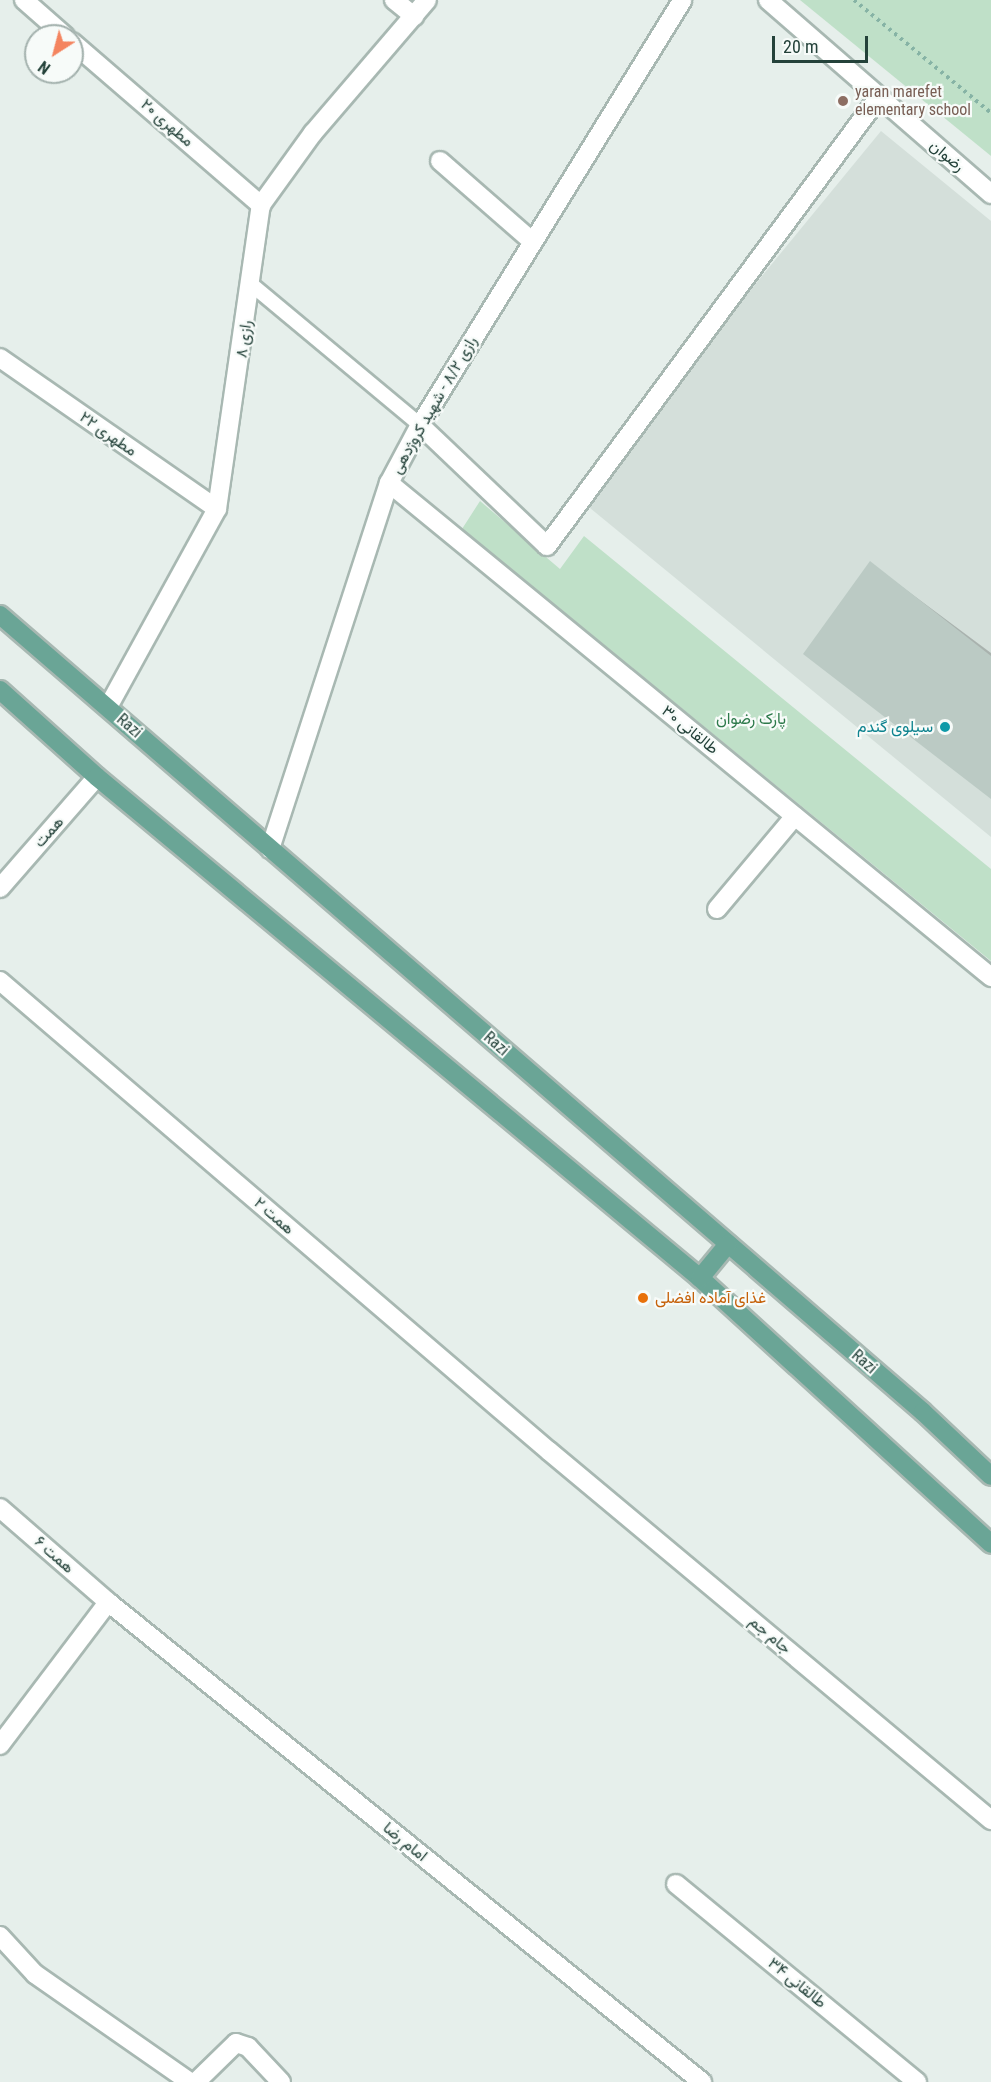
<!DOCTYPE html>
<meta charset="utf-8">
<style>
body{margin:0}
#map{position:relative;width:991px;height:2082px;overflow:hidden;background:#e6efeb;font-family:"Roboto Condensed",Vazirmatn,sans-serif}
div>[style]{position:absolute}
.built>*{inset:0;background:#d4dfda}
.green>*{inset:0;background:#bfe0c8}
.shadow>*{inset:0;background:#0003}
.building>*{inset:0;background:#bbcac4}
.path>*{height:4px;margin-top:-2px;transform-origin:0;background:repeating-linear-gradient(90deg,#86b3a5 0 3px,transparent 0 7.5px)}
.roads{filter:drop-shadow(2px 0 #a8b8b2) drop-shadow(-2px 0 #a8b8b2) drop-shadow(0 2px #a8b8b2) drop-shadow(0 -2px #a8b8b2)}
.lane>*{height:14px;margin:-7px;padding:0 7px;transform-origin:7px;border-radius:7px;background:#fff}
.street>*{height:18px;margin:-9px;padding:0 9px;transform-origin:9px;border-radius:9px;background:#fff}
.primary>*{height:18px;margin:-9px;padding:0 9px;transform-origin:9px;border-radius:9px;background:#6aa596}
.dots>*{width:16px;height:16px;translate:-50% -50%;box-sizing:border-box;border:3px solid #f7fbf9;border-radius:50%}
span{translate:-50% -50%;white-space:nowrap;text-align:center;line-height:1.15;-webkit-text-stroke:4.5px #f7fbf9;paint-order:stroke}
.education-label{font-size:16px;color:#785e54}
.left{translate:0 -50%;text-align:left}
.street-label{font-size:16px;color:#24423a}
.park-label{font-size:16px;color:#2d7a4b}
.culture-label{font-size:16px;color:#0d838f}
.right{translate:-100% -50%;text-align:right}
.food-label{font-size:16px;color:#c56008}
.north{position:absolute;left:24px;top:24px;width:60px;height:60px;box-sizing:border-box;background:#f7fbf9;border:2px solid #a3b1ad;border-radius:50%;rotate:216deg;font-size:16px;font-weight:700;line-height:24px;text-align:center;color:#24423a}
.north::after{content:'';display:block;margin:auto;width:21px;height:27px;background:#f4845f;clip-path:polygon(50% 0,100% 100%,50% 72%,0 100%)}
.scale{position:absolute;left:772px;top:36px;width:96px;height:27px;box-sizing:border-box;border:3px solid #24423a;border-top:0;padding-left:8px;font-size:18px;line-height:21px;white-space:nowrap;color:#24423a;-webkit-text-stroke:4px #f7fbf9;paint-order:stroke}
</style>
<div id="map">
<div class="built">
<i style="clip-path:polygon(881px 131px,991px 221px,991px 837px,579px 499px)"></i>
</div>
<div class="green">
<i style="clip-path:polygon(800px 0,991px 0,991px 156px)"></i>
<i style="clip-path:polygon(480px 501px,560px 569px,584px 536px,991px 869px,991px 961px,462px 529px)"></i>
</div>
<div class="shadow">
<i style="clip-path:polygon(870px 563px,991px 653px,991px 797px)"></i>
</div>
<div class="building">
<i style="clip-path:polygon(870px 561px,991px 656px,991px 799px,803px 654px)"></i>
</div>
<div class="path">
<i style="left:854px;top:0;width:178px;rotate:39.5deg"></i>
</div>
<div class="roads">
<div class="lane">
<i style="left:251px;top:284px;width:220px;rotate:39.8deg"></i>
</div>
<div class="street">
<i style="left:24px;top:0;width:55px;rotate:41.3deg"></i>
<i style="left:394px;top:0;width:26px;rotate:39deg"></i>
<i style="left:768px;top:0;width:296px;rotate:41deg"></i>
<i style="left:72px;top:42px;width:250px;rotate:40.8deg"></i>
<i style="left:440px;top:161px;width:123px;rotate:41.1deg"></i>
<i style="left:0;top:358px;width:264px;rotate:34.8deg"></i>
<i style="left:420px;top:425px;width:175px;rotate:43.6deg"></i>
<i style="left:547px;top:546px;width:557px;rotate:-53.54deg"></i>
<i style="left:389px;top:483px;width:779px;rotate:39.37deg"></i>
<i style="left:108px;top:707px;width:226px;rotate:-61.2deg"></i>
<i style="left:217px;top:509px;width:307px;rotate:-81.8deg"></i>
<i style="left:261px;top:205px;width:89px;rotate:-54.2deg"></i>
<i style="left:313px;top:133px;width:175px;rotate:-49.4deg"></i>
<i style="left:270px;top:849px;width:385px;rotate:-72deg"></i>
<i style="left:389px;top:483px;width:66px;rotate:-61.9deg"></i>
<i style="left:420px;top:425px;width:499px;rotate:-58.3deg"></i>
<i style="left:0;top:888px;width:147px;rotate:-48.9deg"></i>
<i style="left:717px;top:909px;width:121px;rotate:-50deg"></i>
<i style="left:0;top:981px;width:723px;rotate:40.57deg"></i>
<i style="left:549px;top:1451px;width:576px;rotate:39.86deg"></i>
<i style="left:0;top:1508px;width:143px;rotate:41deg"></i>
<i style="left:108px;top:1602px;width:764px;rotate:38.94deg"></i>
<i style="left:0;top:1745px;width:179px;rotate:-52.9deg"></i>
<i style="left:676px;top:1884px;width:312px;rotate:39.4deg"></i>
<i style="left:0;top:1936px;width:52px;rotate:47.4deg"></i>
<i style="left:35px;top:1974px;width:189px;rotate:34.9deg"></i>
<i style="left:196px;top:2082px;width:56px;rotate:-44.3deg"></i>
<i style="left:236px;top:2043px;width:13px;rotate:18deg"></i>
<i style="left:248px;top:2047px;width:48px;rotate:46.7deg"></i>
</div>
<div class="primary">
<i style="left:0;top:615px;width:1219px;rotate:40.81deg"></i>
<i style="left:923px;top:1412px;width:93px;rotate:43.3deg"></i>
<i style="left:0;top:690px;width:130px;rotate:41.9deg"></i>
<i style="left:97px;top:777px;width:784px;rotate:39.72deg"></i>
<i style="left:700px;top:1278px;width:394px;rotate:42.4deg"></i>
<i style="left:700px;top:1278px;width:44px;rotate:-50.5deg"></i>
</div>
</div>
<div class="dots">
<i style="left:843px;top:101px;background:#8d6e63"></i>
<i style="left:945px;top:727px;background:#0f9aa8"></i>
<i style="left:643px;top:1298px;background:#e8710a"></i>
</div>
<div class="education-label">
<span class="left" style="left:855px;top:101px">yaran marefet<br>elementary school</span>
</div>
<div class="street-label">
<span style="left:167px;top:123px;rotate:41deg">مطهری ۲۰</span>
<span style="left:947px;top:156px;rotate:40deg">رضوان</span>
<span style="left:244px;top:339px;rotate:-82deg">رازی ۸</span>
<span style="left:434px;top:405px;rotate:-60deg">رازی ۸/۲ - شهید کروژدهی</span>
<span style="left:108px;top:434px;rotate:35deg">مطهری ۲۲</span>
<span style="left:129px;top:726px;rotate:41deg">Razi</span>
<span style="left:690px;top:730px;rotate:39deg">طالقانی ۳۰</span>
<span style="left:49px;top:832px;rotate:-48deg">همت</span>
<span style="left:496px;top:1044px;rotate:41deg">Razi</span>
<span style="left:274px;top:1216px;rotate:41deg">همت ۲</span>
<span style="left:864px;top:1362px;rotate:41deg">Razi</span>
<span style="left:54px;top:1555px;rotate:41deg">همت ۶</span>
<span style="left:770px;top:1635px;rotate:40deg">جام جم</span>
<span style="left:405px;top:1842px;rotate:39deg">امام رضا</span>
<span style="left:797px;top:1983px;rotate:39deg">طالقانی ۳۴</span>
</div>
<div class="park-label">
<span style="left:751px;top:719px">پارک رضوان</span>
</div>
<div class="culture-label">
<span class="right" style="left:933px;top:727px">سیلوی گندم</span>
</div>
<div class="food-label">
<span class="left" style="left:655px;top:1298px">غذای آماده افضلی</span>
</div>
<div class="north">N</div>
<div class="scale">20 m</div>
</div>
